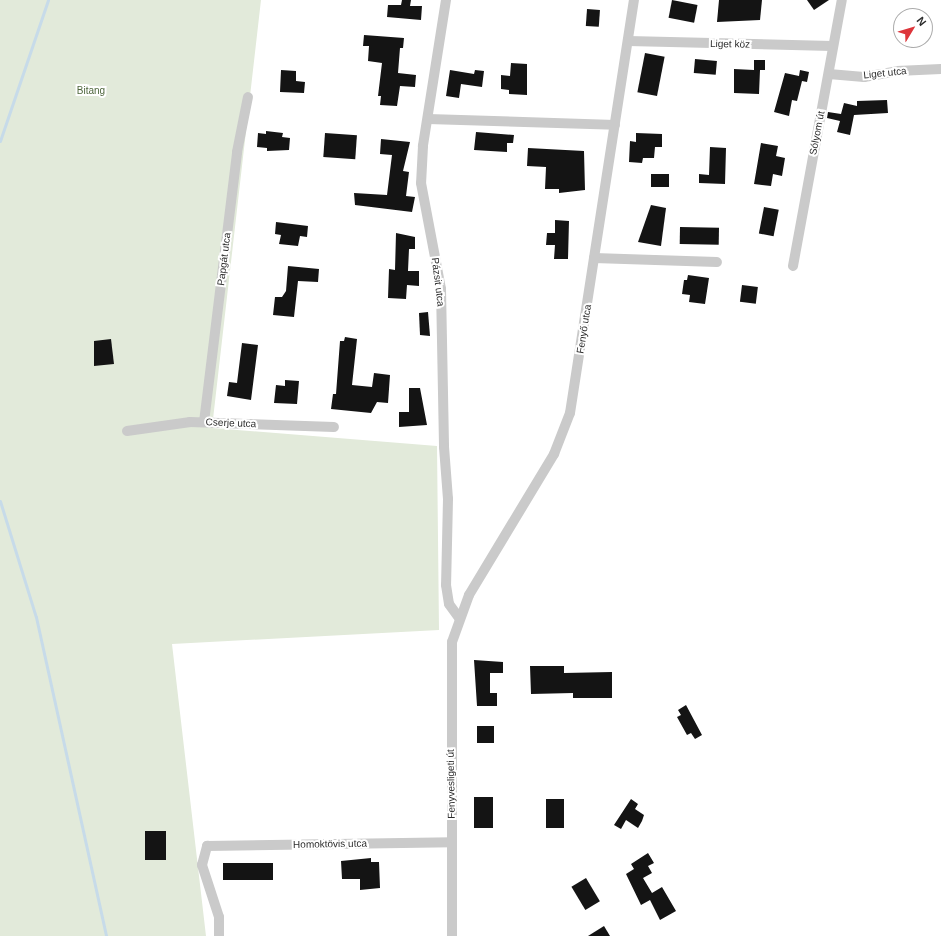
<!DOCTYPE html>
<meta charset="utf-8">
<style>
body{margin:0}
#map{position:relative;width:941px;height:936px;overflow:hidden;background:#fff;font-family:Helvetica,sans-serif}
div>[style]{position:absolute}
.green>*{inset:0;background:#e2eada}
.stream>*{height:3px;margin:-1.5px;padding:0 1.5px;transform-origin:1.5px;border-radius:1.5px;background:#c7dbe9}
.building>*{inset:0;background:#141414;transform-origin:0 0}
.minor>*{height:10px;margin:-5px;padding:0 5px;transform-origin:5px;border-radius:5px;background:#cacaca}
span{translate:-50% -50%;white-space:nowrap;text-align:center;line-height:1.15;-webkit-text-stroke:4px #fff;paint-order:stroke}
.street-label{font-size:10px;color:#2d2d2d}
.park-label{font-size:10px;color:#4e663c}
.north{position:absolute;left:893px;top:8px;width:40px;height:40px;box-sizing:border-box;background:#fff;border:1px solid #ababab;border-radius:50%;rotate:52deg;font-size:11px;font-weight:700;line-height:16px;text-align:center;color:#2d2d2d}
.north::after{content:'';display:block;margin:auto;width:14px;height:18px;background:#dd353b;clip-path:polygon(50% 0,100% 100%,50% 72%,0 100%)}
</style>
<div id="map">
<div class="green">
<i style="clip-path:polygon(0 0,261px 0,212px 428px,437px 446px,439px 630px,172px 644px,206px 936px,0 936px)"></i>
</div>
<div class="stream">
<i style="left:0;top:141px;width:149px;rotate:-71.2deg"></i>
<i style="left:0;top:501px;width:121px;rotate:72.8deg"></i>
<i style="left:36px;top:617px;width:327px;rotate:77.6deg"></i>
</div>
<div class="building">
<i style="clip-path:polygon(402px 0,411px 0,410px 6px,422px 6px,421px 20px,387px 17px,388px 5px,401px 5px)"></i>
<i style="left:672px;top:0;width:26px;height:18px;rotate:11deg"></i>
<i style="clip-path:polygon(719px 0,762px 0,760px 20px,717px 22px)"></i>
<i style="clip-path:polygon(807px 0,829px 0,814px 10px)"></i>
<i style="left:587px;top:9px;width:13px;height:17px;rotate:4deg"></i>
<i style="clip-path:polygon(364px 35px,404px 38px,403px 48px,400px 48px,398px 73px,416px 75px,415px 87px,400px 86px,397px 106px,380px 105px,381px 96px,378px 96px,382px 63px,368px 61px,369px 46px,363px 46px)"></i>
<i style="left:645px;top:53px;width:20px;height:40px;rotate:11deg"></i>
<i style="left:695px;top:59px;width:22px;height:14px;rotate:5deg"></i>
<i style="clip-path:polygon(754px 60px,765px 60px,765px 70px,760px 70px,759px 94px,734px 93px,734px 69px,754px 70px)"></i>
<i style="clip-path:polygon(511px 63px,527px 64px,527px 95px,509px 94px,509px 90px,501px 89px,501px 75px,510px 76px)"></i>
<i style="clip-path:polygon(281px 70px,296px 71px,296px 81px,305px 82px,304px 93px,280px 92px)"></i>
<i style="clip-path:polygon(450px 70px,474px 74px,475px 70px,484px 71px,482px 87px,461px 84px,459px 98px,446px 96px)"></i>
<i style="clip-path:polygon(800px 70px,809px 72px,807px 82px,802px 81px,797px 101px,792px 100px,789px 116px,774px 112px,785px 73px,799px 76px)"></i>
<i style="clip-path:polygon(887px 100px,888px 113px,854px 115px,850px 135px,837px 132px,840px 121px,827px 118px,828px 112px,841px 114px,844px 103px,857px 106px,857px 101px)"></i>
<i style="clip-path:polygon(266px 131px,283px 133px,282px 137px,290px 138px,289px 150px,267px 151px,267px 148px,257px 147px,258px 133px,266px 134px)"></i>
<i style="clip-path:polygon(476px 132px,514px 135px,513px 143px,507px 143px,507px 152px,474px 150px)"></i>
<i style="left:325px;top:133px;width:32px;height:24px;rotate:4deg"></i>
<i style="clip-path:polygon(636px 133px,662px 134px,662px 147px,655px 147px,654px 158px,643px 158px,642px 163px,629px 162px,630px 141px,636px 142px)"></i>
<i style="clip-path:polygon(381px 139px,410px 142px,403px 171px,409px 172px,406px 196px,415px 197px,412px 212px,355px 205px,354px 193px,387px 195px,392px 155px,380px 154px)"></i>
<i style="clip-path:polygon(761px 143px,778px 146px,776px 156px,785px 158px,782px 176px,773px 174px,771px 186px,754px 184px)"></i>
<i style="clip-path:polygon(710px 147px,726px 148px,725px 184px,699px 183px,699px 174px,709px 175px)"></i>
<i style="clip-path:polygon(528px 148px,584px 151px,585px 190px,559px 193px,559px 189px,545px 189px,546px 167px,527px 166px)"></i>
<i style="left:651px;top:174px;width:18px;height:13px"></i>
<i style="clip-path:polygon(651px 205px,666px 208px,661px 246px,638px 242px)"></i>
<i style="left:764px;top:207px;width:15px;height:27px;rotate:11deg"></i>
<i style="clip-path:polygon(555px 220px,569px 221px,568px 259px,554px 259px,555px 245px,546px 245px,547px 233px,555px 233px)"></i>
<i style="clip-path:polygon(276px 222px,308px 226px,307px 237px,300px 236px,298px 246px,279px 244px,281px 235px,275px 234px)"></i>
<i style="left:680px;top:227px;width:39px;height:17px;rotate:1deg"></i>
<i style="clip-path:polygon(396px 233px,415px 237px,415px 249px,409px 249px,408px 271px,419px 271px,419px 286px,407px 285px,406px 299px,388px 298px,389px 269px,395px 270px)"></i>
<i style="clip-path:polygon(288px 266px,319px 269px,318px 282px,298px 281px,294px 317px,273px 315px,275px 297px,282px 297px,286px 291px)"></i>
<i style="clip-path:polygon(688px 275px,709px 278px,705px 304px,689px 302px,690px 295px,682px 294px,684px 280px,687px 280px)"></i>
<i style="left:742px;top:285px;width:16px;height:17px;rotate:7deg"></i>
<i style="clip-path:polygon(428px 312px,430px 336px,420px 335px,419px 313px)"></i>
<i style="clip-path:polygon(345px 337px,357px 339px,352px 385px,372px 387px,374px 373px,390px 375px,388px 403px,377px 402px,371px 413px,331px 409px,333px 394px,336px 394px,340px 341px,344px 341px)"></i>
<i style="clip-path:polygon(111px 339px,114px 364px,94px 366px,94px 341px)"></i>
<i style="clip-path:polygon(242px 343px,258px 345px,251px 400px,227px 396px,229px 382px,237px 383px)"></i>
<i style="clip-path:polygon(285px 380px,299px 381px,297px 404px,274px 403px,276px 385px,285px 386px)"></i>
<i style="clip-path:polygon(409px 388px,420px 388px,427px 425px,399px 427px,399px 412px,409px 412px)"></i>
<i style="clip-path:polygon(474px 660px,503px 662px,503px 673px,490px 673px,490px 693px,497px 693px,497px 706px,477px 706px)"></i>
<i style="clip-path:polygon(530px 666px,564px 666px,564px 673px,612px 672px,612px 698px,573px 698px,573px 693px,531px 694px)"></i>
<i style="clip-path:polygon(686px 705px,702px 735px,695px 739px,691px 733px,687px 735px,677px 717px,681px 715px,678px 710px)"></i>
<i style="left:477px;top:726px;width:17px;height:17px"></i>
<i style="left:474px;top:797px;width:19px;height:31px"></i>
<i style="left:546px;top:799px;width:18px;height:29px"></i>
<i style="clip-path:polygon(631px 799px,638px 804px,635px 809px,644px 815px,642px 821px,638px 828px,626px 820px,621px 829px,614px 825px)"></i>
<i style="left:166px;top:831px;width:29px;height:21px;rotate:90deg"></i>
<i style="clip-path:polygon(648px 853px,654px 863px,648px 866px,652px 873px,643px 878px,652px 893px,662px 887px,676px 911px,660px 920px,650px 900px,641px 905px,626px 874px,634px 869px,631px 864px)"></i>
<i style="clip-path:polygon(371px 858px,371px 862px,379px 862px,380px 888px,360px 890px,360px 879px,342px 879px,341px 861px)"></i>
<i style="left:273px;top:863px;width:17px;height:50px;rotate:90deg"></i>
<i style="left:586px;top:878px;width:27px;height:17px;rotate:59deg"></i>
<i style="clip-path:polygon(604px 926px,610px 936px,588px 936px)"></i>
</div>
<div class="minor">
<i style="left:446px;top:0;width:148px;rotate:99deg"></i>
<i style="left:423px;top:146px;width:37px;rotate:93deg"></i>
<i style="left:421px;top:183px;width:108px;rotate:79.3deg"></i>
<i style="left:441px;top:289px;width:158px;rotate:88.9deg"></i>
<i style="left:444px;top:447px;width:52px;rotate:85.6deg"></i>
<i style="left:448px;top:499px;width:86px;rotate:91.3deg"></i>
<i style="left:446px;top:585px;width:19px;rotate:81deg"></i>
<i style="left:449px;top:604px;width:17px;rotate:54deg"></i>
<i style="left:628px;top:41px;width:204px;rotate:1.4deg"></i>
<i style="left:829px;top:74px;width:35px;rotate:5deg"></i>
<i style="left:864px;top:77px;width:34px;rotate:-10deg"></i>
<i style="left:897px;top:71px;width:44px;rotate:-2.6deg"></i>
<i style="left:428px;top:119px;width:187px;rotate:1.8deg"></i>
<i style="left:594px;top:258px;width:123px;rotate:1.9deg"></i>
<i style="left:793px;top:266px;width:270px;rotate:-79.6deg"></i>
<i style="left:204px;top:422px;width:272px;rotate:-83deg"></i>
<i style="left:237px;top:152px;width:56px;rotate:-78.7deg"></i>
<i style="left:127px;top:431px;width:64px;rotate:-8.1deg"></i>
<i style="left:190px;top:422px;width:144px;rotate:2deg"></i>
<i style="left:219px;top:936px;width:19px;rotate:-90deg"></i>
<i style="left:219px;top:917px;width:55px;rotate:-108.1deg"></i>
<i style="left:202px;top:865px;width:20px;rotate:-75deg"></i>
<i style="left:207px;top:846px;width:245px;rotate:-0.9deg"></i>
<i style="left:452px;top:936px;width:294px;rotate:-90deg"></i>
<i style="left:452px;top:642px;width:50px;rotate:-70.1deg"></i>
<i style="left:469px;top:595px;width:165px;rotate:-58.9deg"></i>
<i style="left:554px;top:454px;width:44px;rotate:-68.7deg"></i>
<i style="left:570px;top:413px;width:418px;rotate:-81.2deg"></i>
</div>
<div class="street-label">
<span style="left:730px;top:44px;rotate:1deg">Liget köz</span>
<span style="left:885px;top:73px;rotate:-6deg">Liget utca</span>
<span style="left:817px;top:133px;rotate:-79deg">Sólyom út</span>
<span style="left:224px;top:259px;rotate:-83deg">Papgát utca</span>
<span style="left:438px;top:282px;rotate:83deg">Pázsit utca</span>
<span style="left:584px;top:329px;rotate:-81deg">Fenyő utca</span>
<span style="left:231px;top:423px;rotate:2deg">Cserje utca</span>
<span style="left:451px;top:784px;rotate:-91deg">Fenyvesligeti út</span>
<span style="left:330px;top:844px;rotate:-1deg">Homoktövis utca</span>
</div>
<div class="park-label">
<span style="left:91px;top:91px">Bitang</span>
</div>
<div class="north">N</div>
</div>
